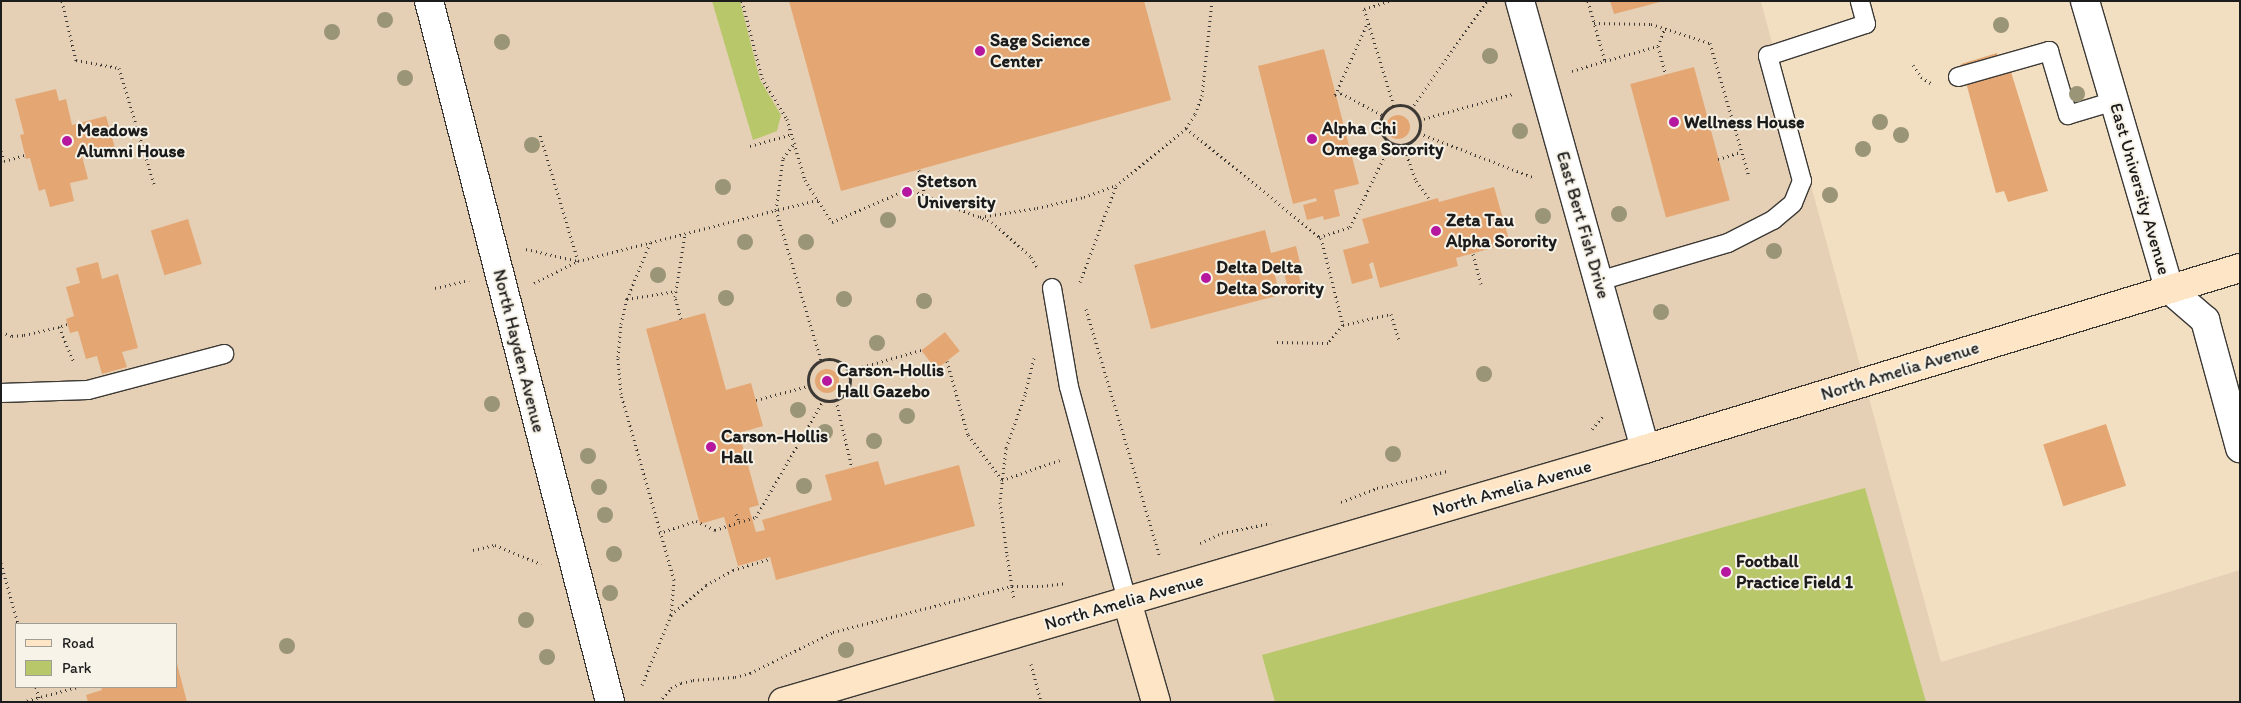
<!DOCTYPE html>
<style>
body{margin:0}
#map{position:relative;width:2241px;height:703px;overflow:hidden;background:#f2dfc2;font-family:Itim,sans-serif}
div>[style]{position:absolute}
.built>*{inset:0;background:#e6d0b5}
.green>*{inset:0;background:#b7c769}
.building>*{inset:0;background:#e4a773;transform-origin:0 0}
.round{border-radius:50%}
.path>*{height:3px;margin-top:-1.5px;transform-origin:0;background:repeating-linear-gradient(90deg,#3c3935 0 1px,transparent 0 5px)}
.path>.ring{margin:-1.5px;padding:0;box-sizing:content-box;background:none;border:3px solid #3c3935;border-radius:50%}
.roads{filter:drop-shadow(1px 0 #3c3935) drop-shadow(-1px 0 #3c3935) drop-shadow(0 1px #3c3935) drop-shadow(0 -1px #3c3935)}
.lane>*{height:18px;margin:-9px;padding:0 9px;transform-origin:9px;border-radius:9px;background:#fff}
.street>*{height:28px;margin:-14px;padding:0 14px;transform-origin:14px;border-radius:14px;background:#fff}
.secondary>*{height:28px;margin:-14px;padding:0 14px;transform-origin:14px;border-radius:14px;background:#fde5c5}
.trees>*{width:16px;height:16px;margin:-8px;border-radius:50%;background:#9a9576}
.dots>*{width:14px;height:14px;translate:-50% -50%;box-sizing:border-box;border:2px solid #f7f3e8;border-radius:50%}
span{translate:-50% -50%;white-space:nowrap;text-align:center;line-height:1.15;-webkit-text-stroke:4px #f7f3e8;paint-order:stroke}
.poi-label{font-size:18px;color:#1c1c1c;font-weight:700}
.left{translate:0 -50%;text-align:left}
.street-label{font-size:18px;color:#1c1c1c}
.frame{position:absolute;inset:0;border:2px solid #1c1c1c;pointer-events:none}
.legend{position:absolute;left:15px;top:623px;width:162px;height:65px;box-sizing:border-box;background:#f7f3e8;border:1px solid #9f9d96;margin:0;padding:6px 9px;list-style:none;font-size:15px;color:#1c1c1c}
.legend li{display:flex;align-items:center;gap:10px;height:25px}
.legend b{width:25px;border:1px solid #9f9d96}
</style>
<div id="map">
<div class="built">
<i style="clip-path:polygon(evenodd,1px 1px,1763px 1px,1761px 2px,1941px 662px,2240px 570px,2240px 702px,1px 702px,1px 1px,16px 624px,176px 624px,176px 687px,16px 687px,16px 624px)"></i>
</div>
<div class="green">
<i style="clip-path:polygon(712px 1px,740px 1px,760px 80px,781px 115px,777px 131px,753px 140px)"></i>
<i style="clip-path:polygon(1865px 488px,1926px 702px,1275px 702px,1262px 655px)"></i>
</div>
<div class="building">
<i style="clip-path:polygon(789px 1px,1144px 1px,1171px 100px,841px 191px)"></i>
<i style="clip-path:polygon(1610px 1px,1660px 1px,1660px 2px,1614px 14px)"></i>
<i style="clip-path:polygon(1324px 49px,1359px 184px,1334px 190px,1340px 216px,1324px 220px,1323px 216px,1307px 220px,1303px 205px,1317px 201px,1316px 198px,1293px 204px,1258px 66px)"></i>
<i style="clip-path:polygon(1997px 53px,2003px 74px,2011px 72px,2048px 191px,2008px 202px,2004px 191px,1996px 193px,1961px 64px)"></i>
<i style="left:1694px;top:67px;width:138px;height:66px;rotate:75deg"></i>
<i style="clip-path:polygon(56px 89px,59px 101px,66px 99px,72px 125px,106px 116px,115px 148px,82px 156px,88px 179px,70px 183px,74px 201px,50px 207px,45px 189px,39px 191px,30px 158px,26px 159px,20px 135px,24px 134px,15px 99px)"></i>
<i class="round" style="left:1386px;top:115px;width:24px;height:24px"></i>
<i style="clip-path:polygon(1494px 187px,1510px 243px,1456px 258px,1458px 266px,1380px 288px,1373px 262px,1369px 264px,1373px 278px,1352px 284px,1343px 250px,1369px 243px,1362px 219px,1438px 198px,1439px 202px)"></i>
<i style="left:188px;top:219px;width:47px;height:39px;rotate:73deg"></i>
<i style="clip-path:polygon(1265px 230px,1271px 253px,1296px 246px,1301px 267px,1297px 268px,1301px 284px,1288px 288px,1283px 270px,1274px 272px,1280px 295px,1151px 329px,1134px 265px)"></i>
<i style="clip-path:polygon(98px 262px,102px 279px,118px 274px,138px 348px,122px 352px,127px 367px,102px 374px,97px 356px,86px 359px,78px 331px,70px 333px,66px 319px,74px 316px,66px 287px,80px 283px,76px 268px)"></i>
<i style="clip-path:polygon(705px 313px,726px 390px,751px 383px,763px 426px,739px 433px,759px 505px,749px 508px,756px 532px,765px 530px,762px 520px,832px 500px,825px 475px,878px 461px,885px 485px,959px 465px,975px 526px,776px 580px,770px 557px,738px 566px,724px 517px,700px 524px,646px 329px)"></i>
<i style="left:945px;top:332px;width:24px;height:30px;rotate:52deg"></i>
<i class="round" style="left:815px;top:369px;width:24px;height:24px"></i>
<i style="left:2106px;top:424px;width:65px;height:66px;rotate:72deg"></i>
<i style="clip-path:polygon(177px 664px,187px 702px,88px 702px,86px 695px,102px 690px,101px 687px,176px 687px)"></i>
</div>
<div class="path">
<i style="left:62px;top:1px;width:61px;rotate:76.7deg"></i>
<i style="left:76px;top:60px;width:44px;rotate:10.5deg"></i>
<i style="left:119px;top:68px;width:121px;rotate:73.2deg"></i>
<i style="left:742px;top:1px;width:80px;rotate:75.4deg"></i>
<i style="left:762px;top:78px;width:48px;rotate:58.6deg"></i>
<i style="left:787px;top:119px;width:64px;rotate:73.6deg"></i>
<i style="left:805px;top:180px;width:50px;rotate:57.3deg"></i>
<i style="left:832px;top:222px;width:83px;rotate:-23.5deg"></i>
<i style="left:908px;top:189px;width:90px;rotate:21.4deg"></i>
<i style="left:992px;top:222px;width:52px;rotate:41.9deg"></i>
<i style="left:1031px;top:257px;width:12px;rotate:59deg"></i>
<i style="left:1389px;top:1px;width:26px;rotate:162deg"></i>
<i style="left:1364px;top:9px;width:102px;rotate:72.8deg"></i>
<i style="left:1588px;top:1px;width:62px;rotate:74.2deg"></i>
<i style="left:1605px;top:61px;width:55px;rotate:-15.8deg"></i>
<i style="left:1658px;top:46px;width:30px;rotate:75deg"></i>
<i style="left:1594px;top:23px;width:57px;rotate:1deg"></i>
<i style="left:1651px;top:24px;width:62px;rotate:17.9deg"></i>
<i style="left:1710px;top:43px;width:139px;rotate:73.7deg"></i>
<i style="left:1658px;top:46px;width:19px;rotate:-69deg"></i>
<i style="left:1913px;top:65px;width:14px;rotate:56deg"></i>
<i style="left:1921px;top:77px;width:13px;rotate:32deg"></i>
<i style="left:1572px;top:71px;width:34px;rotate:-17deg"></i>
<i style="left:1335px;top:95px;width:80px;rotate:-65.7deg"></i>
<i style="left:1335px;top:95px;width:6px;rotate:-18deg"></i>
<i style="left:1341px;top:93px;width:47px;rotate:28.2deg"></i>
<i class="ring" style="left:1380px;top:105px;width:37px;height:37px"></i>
<i style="left:1411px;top:109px;width:132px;rotate:-54.9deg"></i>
<i style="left:1419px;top:120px;width:98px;rotate:-15.5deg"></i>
<i style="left:1186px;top:128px;width:174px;rotate:39.2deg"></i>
<i style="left:1321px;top:238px;width:90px;rotate:75.8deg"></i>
<i style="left:1343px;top:325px;width:23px;rotate:130deg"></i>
<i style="left:1328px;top:343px;width:53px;rotate:-178.9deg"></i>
<i style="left:1419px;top:133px;width:124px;rotate:21.2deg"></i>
<i style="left:1403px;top:145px;width:38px;rotate:70deg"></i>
<i style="left:1416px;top:181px;width:24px;rotate:54deg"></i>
<i style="left:750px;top:146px;width:44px;rotate:-15.9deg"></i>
<i style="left:1px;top:151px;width:10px;rotate:73deg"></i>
<i style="left:4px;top:161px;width:22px;rotate:-16deg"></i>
<i style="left:1718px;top:159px;width:24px;rotate:-17deg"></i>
<i style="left:919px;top:170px;width:26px;rotate:77deg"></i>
<i style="left:818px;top:200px;width:43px;rotate:166.6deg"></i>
<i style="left:776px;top:210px;width:157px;rotate:73.3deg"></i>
<i style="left:980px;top:217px;width:58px;rotate:-9deg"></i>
<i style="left:1037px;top:208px;width:48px;rotate:-13.2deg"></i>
<i style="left:1084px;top:197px;width:33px;rotate:-20deg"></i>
<i style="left:1319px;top:237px;width:33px;rotate:-18deg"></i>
<i style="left:1350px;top:227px;width:93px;rotate:-64deg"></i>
<i style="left:526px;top:249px;width:53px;rotate:13deg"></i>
<i style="left:578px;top:261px;width:133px;rotate:-106.7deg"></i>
<i style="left:1473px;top:254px;width:31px;rotate:75deg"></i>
<i style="left:1080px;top:282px;width:103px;rotate:-69.4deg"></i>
<i style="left:1116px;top:186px;width:91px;rotate:-39.6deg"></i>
<i style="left:1186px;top:128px;width:17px;rotate:-57deg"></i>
<i style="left:1195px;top:114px;width:19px;rotate:-69deg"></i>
<i style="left:1202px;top:96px;width:96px;rotate:-84deg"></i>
<i style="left:534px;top:283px;width:49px;rotate:-26.6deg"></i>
<i style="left:578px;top:261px;width:204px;rotate:-14.4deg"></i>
<i style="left:776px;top:210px;width:52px;rotate:-82.3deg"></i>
<i style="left:783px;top:158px;width:20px;rotate:-53deg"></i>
<i style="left:435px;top:288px;width:35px;rotate:-13deg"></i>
<i style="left:627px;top:299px;width:50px;rotate:-9.3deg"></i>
<i style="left:1086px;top:309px;width:259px;rotate:73.4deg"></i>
<i style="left:681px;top:319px;width:23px;rotate:-105deg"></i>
<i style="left:675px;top:297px;width:64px;rotate:-81deg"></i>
<i style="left:67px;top:324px;width:9px;rotate:159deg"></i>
<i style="left:59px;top:327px;width:39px;rotate:67deg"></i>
<i style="left:1343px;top:325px;width:49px;rotate:-12.9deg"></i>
<i style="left:1391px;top:314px;width:27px;rotate:73deg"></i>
<i style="left:1px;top:332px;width:12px;rotate:20deg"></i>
<i style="left:12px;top:336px;width:12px;rotate:-5deg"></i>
<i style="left:24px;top:335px;width:36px;rotate:-13deg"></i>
<i style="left:1034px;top:358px;width:38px;rotate:104deg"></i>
<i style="left:1025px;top:395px;width:56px;rotate:109.7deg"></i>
<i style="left:1006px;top:448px;width:54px;rotate:96.3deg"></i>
<i style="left:1000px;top:502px;width:53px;rotate:82.5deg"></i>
<i style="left:1007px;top:555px;width:31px;rotate:81deg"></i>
<i style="left:1012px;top:586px;width:30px"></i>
<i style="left:1042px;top:586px;width:25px;rotate:-7deg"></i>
<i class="ring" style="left:808px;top:359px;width:39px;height:39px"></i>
<i style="left:947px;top:361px;width:77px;rotate:74.2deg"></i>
<i style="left:968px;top:435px;width:56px;rotate:52.9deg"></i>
<i style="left:1002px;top:480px;width:61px;rotate:-19deg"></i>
<i style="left:848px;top:371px;width:76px;rotate:-16deg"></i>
<i style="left:756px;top:400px;width:54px;rotate:-15.1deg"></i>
<i style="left:836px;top:400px;width:70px;rotate:76.8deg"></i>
<i style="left:1592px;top:429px;width:16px;rotate:-50deg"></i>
<i style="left:1341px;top:502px;width:39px;rotate:-21deg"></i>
<i style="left:1377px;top:488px;width:72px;rotate:-13.7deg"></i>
<i style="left:736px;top:514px;width:9px;rotate:69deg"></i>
<i style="left:739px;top:522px;width:18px;rotate:-16deg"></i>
<i style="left:756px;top:517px;width:134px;rotate:-60deg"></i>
<i style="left:659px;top:533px;width:39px;rotate:-18deg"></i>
<i style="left:696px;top:521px;width:21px;rotate:25deg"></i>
<i style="left:715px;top:530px;width:25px;rotate:-18deg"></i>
<i style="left:1200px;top:543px;width:24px;rotate:-24deg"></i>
<i style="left:1222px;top:533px;width:50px;rotate:-11.5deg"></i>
<i style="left:473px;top:550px;width:23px;rotate:-13deg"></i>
<i style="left:495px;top:545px;width:50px;rotate:22.4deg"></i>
<i style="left:1px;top:563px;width:63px;rotate:74.4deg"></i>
<i style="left:671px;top:615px;width:46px;rotate:-40.6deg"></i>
<i style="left:706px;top:585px;width:31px;rotate:-29deg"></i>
<i style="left:733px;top:570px;width:39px;rotate:-17deg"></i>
<i style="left:1031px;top:664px;width:39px;rotate:75deg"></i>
<i style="left:642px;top:685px;width:76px;rotate:-67.5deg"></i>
<i style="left:671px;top:615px;width:35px;rotate:-85deg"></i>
<i style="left:674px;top:580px;width:193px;rotate:-105.9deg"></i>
<i style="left:621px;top:394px;width:37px;rotate:-95deg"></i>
<i style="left:618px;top:357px;width:33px;rotate:-85deg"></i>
<i style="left:621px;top:324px;width:26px;rotate:-77deg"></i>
<i style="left:627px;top:299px;width:61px;rotate:-67.7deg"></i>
<i style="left:36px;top:687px;width:16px;rotate:75deg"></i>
<i style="left:22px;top:702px;width:57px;rotate:-15.3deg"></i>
<i style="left:659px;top:702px;width:18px;rotate:-49deg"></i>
<i style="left:671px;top:688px;width:11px;rotate:-27deg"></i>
<i style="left:681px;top:683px;width:12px;rotate:-14deg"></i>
<i style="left:693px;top:680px;width:42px;rotate:-4.1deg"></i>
<i style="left:735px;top:677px;width:16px;rotate:-15deg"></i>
<i style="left:750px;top:673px;width:93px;rotate:-26.3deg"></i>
<i style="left:833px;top:632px;width:185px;rotate:-14.4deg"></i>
<i style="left:1012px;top:586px;width:14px;rotate:82deg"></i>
</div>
<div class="roads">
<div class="lane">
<i style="left:1958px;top:77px;width:95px;rotate:-15.9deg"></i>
<i style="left:2049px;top:51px;width:67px;rotate:73.5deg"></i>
<i style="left:2068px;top:115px;width:48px;rotate:-16.9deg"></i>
<i style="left:1599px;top:281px;width:134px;rotate:-16.4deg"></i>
<i style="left:1728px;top:243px;width:51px;rotate:-27.1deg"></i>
<i style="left:1773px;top:220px;width:26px;rotate:-40deg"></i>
<i style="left:1793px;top:203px;width:24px;rotate:-68deg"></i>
<i style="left:1802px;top:181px;width:130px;rotate:-105.2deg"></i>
<i style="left:1768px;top:56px;width:103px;rotate:-18.1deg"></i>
<i style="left:1866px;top:24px;width:24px;rotate:-105deg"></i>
<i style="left:1052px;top:288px;width:100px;rotate:80.3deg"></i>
<i style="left:1069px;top:387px;width:222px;rotate:74.8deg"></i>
<i style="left:1px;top:393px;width:87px;rotate:-2deg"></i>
<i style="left:88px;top:390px;width:141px;rotate:-14.8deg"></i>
</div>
<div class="street">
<i style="left:429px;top:1px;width:724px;rotate:75.52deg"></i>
<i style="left:1520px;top:1px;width:465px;rotate:74.4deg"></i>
<i style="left:2085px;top:1px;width:300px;rotate:73.7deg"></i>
<i style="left:2169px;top:289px;width:48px;rotate:40.7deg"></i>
<i style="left:2205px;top:320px;width:133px;rotate:74.7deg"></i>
</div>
<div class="secondary">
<i style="left:1127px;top:601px;width:105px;rotate:74deg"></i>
<i style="left:783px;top:702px;width:898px;rotate:-16.36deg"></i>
<i style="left:1645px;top:449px;width:622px;rotate:-16.92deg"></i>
</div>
</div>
<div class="trees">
<i style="left:385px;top:20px"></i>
<i style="left:2001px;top:25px"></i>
<i style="left:332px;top:32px"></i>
<i style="left:502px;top:42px"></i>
<i style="left:1490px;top:56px"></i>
<i style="left:405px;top:78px"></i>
<i style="left:2077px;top:94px"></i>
<i style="left:1880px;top:122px"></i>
<i style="left:1520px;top:131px"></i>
<i style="left:1901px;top:135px"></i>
<i style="left:532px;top:145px"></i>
<i style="left:1863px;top:149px"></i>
<i style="left:723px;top:187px"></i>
<i style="left:1830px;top:195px"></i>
<i style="left:1619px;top:214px"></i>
<i style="left:1543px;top:216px"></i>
<i style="left:888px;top:220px"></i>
<i style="left:745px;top:242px"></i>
<i style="left:806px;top:242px"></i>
<i style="left:1774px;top:251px"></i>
<i style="left:658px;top:275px"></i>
<i style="left:726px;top:298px"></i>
<i style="left:844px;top:299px"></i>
<i style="left:924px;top:301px"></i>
<i style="left:1661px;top:312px"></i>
<i style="left:877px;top:343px"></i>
<i style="left:1484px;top:374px"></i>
<i style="left:492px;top:404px"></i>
<i style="left:798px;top:410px"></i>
<i style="left:907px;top:416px"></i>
<i style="left:825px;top:432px"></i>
<i style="left:874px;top:441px"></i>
<i style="left:1393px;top:454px"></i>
<i style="left:588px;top:456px"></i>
<i style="left:804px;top:486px"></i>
<i style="left:599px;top:487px"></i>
<i style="left:605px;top:515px"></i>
<i style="left:614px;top:554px"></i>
<i style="left:610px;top:593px"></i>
<i style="left:526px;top:620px"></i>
<i style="left:287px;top:646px"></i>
<i style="left:846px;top:650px"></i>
<i style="left:547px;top:657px"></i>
</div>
<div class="dots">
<i style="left:980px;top:51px;background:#b5179e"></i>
<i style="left:1674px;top:122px;background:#b5179e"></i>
<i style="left:1312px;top:139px;background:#b5179e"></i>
<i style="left:67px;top:141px;background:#b5179e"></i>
<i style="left:907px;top:192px;background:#b5179e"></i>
<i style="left:1436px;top:231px;background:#b5179e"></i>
<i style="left:1206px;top:278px;background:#b5179e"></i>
<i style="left:827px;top:381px;background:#b5179e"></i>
<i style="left:711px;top:447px;background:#b5179e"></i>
<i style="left:1726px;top:572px;background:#b5179e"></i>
</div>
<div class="poi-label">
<span class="left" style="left:990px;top:51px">Sage Science<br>Center</span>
<span class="left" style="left:1684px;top:122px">Wellness House</span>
<span class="left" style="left:1322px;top:139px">Alpha Chi<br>Omega Sorority</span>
<span class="left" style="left:77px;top:141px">Meadows<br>Alumni House</span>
<span class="left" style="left:917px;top:192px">Stetson<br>University</span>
<span class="left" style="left:1446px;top:231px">Zeta Tau<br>Alpha Sorority</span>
<span class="left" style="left:1216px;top:278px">Delta Delta<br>Delta Sorority</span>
<span class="left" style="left:837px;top:381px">Carson-Hollis<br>Hall Gazebo</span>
<span class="left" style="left:721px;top:447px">Carson-Hollis<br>Hall</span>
<span class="left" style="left:1736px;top:572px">Football<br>Practice Field 1</span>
</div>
<div class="street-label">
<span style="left:2140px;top:189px;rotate:74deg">East University Avenue</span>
<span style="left:1583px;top:225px;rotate:74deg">East Bert Fish Drive</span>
<span style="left:519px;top:351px;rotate:76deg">North Hayden Avenue</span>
<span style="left:1900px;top:371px;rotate:-17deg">North Amelia Avenue</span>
<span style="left:1512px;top:488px;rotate:-16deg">North Amelia Avenue</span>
<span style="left:1124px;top:602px;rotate:-16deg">North Amelia Avenue</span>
</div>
<div class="frame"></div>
<ul class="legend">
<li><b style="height:6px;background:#fde5c5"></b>Road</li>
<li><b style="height:14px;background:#b7c769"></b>Park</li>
</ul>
</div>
